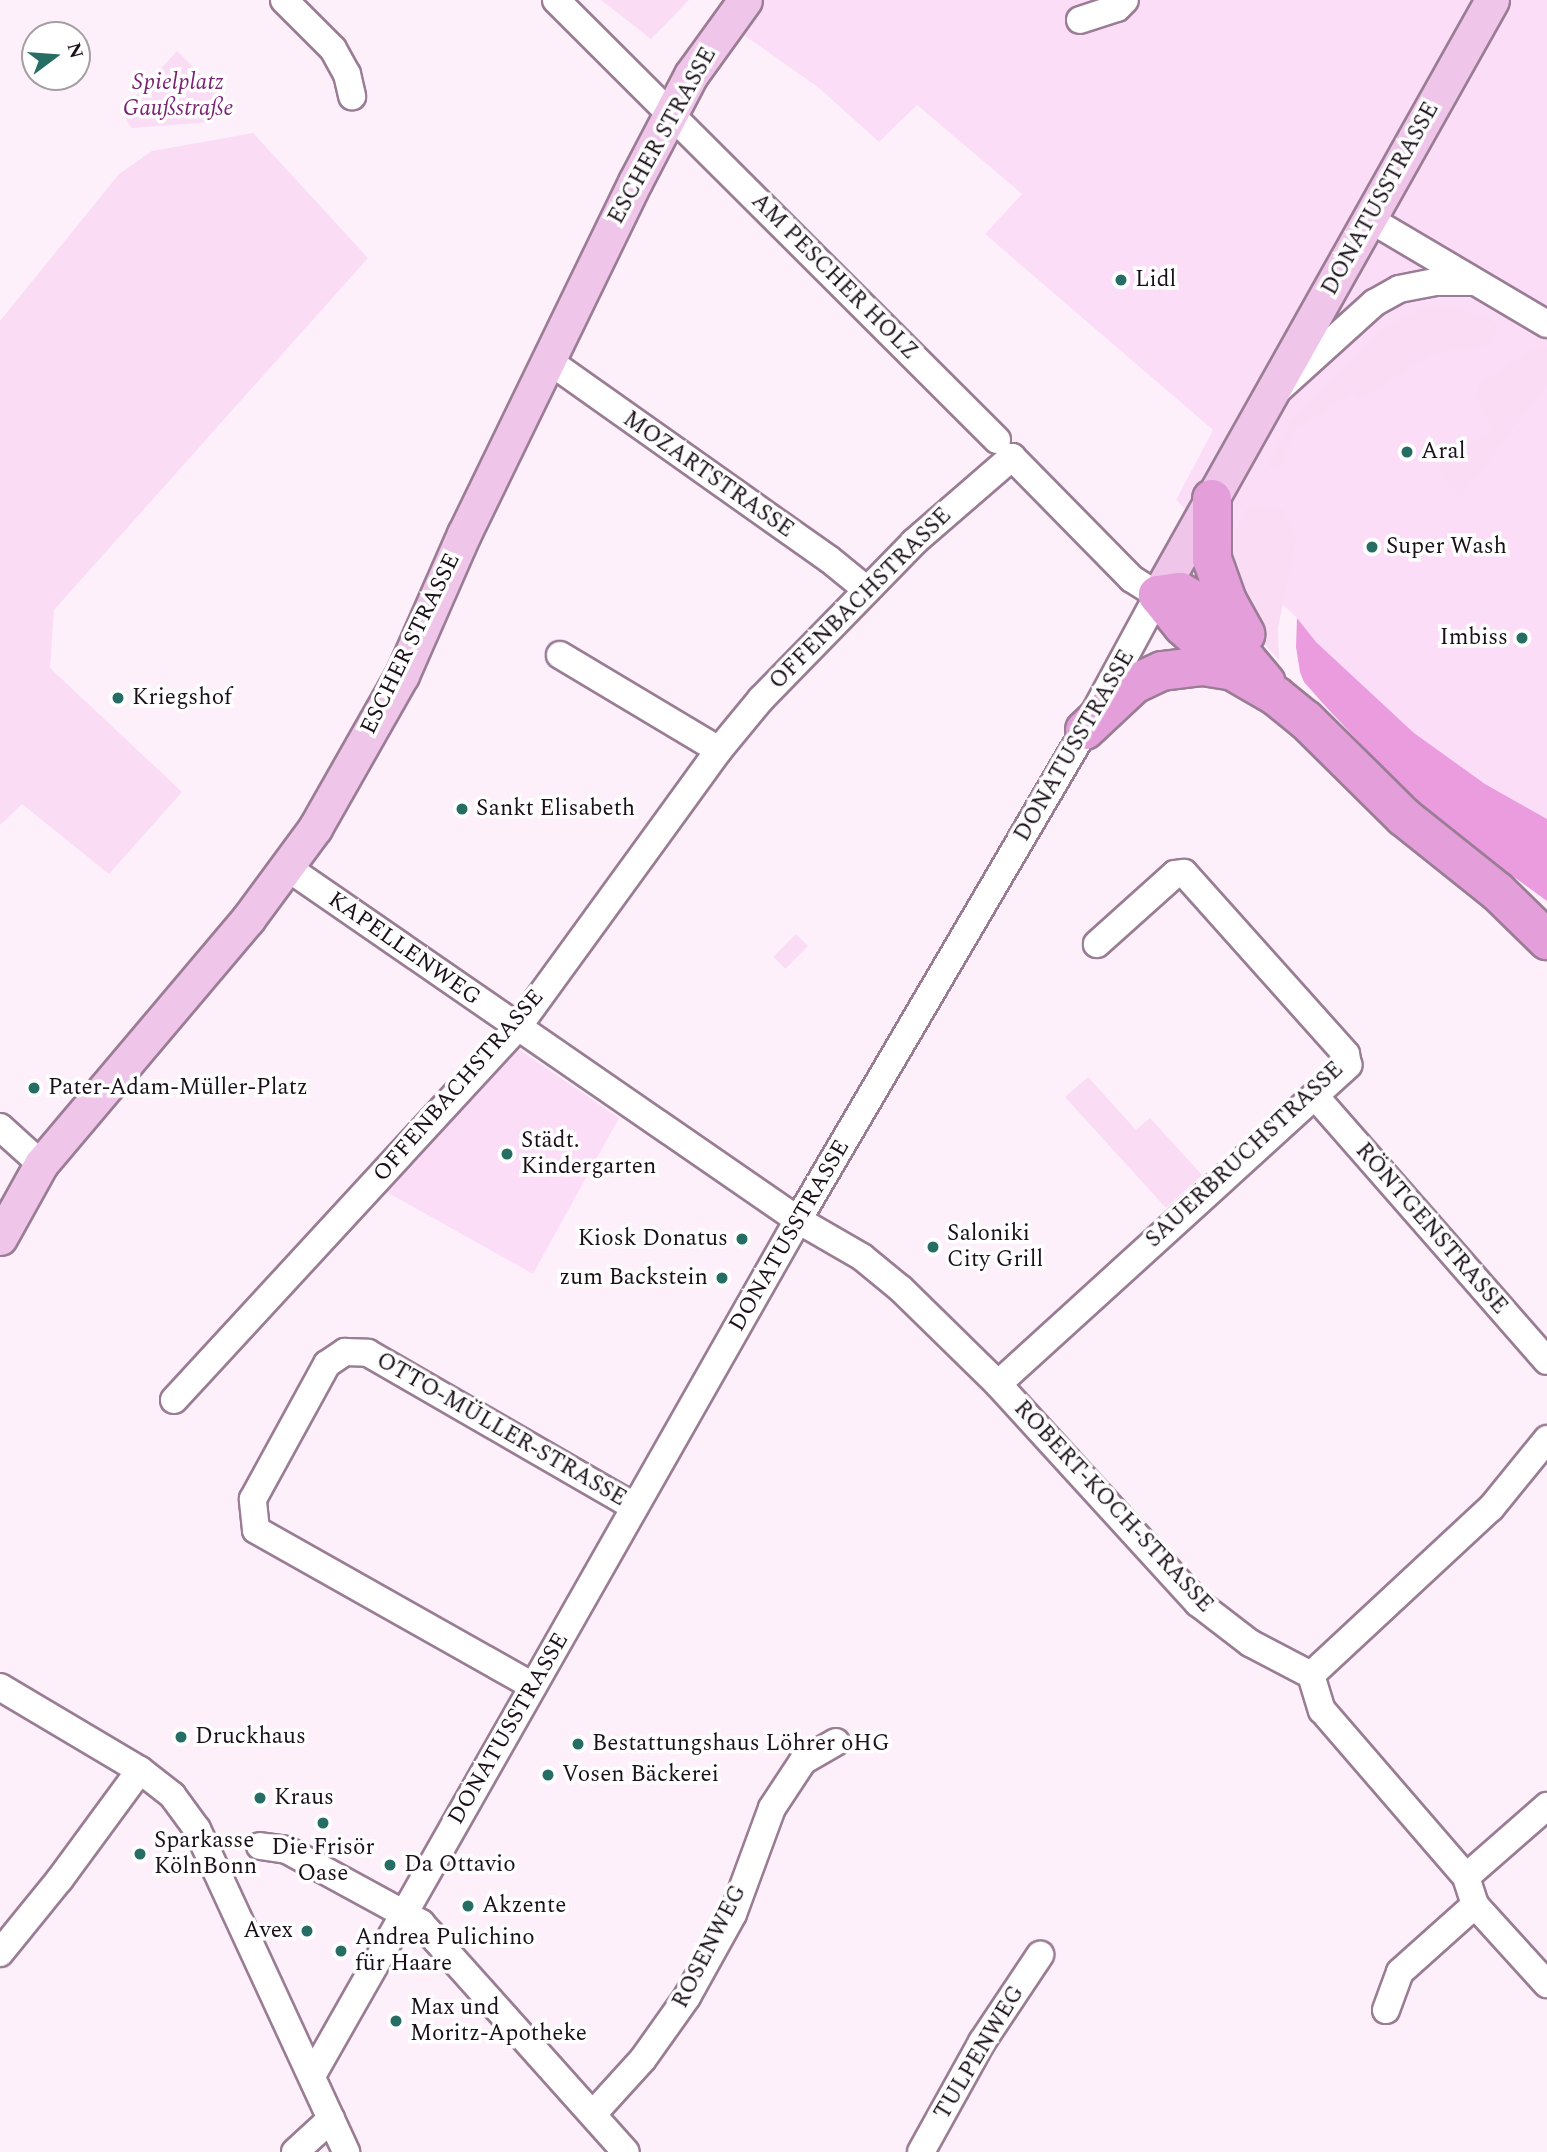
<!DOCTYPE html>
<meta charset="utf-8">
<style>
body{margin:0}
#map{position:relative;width:1547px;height:2152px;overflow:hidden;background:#fdf0fa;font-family:Spectral,serif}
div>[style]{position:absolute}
.built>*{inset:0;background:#fcddf7}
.green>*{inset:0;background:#fadcf5;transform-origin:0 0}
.forest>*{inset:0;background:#ea9cdf}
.roads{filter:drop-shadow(2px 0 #9a7d95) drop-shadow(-2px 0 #9a7d95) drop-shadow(0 2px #9a7d95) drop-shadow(0 -2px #9a7d95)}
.minor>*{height:26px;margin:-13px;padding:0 13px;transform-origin:13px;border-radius:13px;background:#fff}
.major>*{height:33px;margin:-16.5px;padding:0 16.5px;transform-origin:16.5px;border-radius:16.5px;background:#efc5e9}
.highway>*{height:38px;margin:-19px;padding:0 19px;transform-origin:19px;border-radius:19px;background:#e49eda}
.dots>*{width:19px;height:19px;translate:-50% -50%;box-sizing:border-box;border:4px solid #fff;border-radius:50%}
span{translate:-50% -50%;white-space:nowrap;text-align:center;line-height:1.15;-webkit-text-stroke:7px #fff;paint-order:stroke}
.park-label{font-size:23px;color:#7c2274;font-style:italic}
.street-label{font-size:23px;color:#1b1019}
.poi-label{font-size:23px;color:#1b1019}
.left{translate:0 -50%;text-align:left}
.right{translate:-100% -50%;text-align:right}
.north{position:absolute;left:21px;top:21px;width:70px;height:70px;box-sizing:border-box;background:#fff;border:2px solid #a49fa3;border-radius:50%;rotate:74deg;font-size:19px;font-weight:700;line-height:28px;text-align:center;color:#1b1019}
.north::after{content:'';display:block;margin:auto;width:24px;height:32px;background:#266d63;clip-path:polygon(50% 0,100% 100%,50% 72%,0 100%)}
</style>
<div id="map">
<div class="built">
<i style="clip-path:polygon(763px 0,1547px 0,1547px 819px,1485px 784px,1414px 733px,1316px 642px,1297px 618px,1176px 500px,1213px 430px,985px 234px,1022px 194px,917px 105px,879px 142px,819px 88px,741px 33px)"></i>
<i style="clip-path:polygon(514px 1046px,619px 1118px,533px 1274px,383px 1190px)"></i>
</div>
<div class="green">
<i style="clip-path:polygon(601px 0,689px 0,651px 39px)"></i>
<i style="clip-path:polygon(177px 51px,232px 106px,213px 122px,131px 128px,122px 111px)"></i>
<i style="clip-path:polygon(253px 133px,368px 258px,54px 610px,50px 668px,182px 792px,109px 874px,22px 804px,0 825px,0 321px,119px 174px,152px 151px)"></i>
<i style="clip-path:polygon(1452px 305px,1490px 320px,1499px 327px,1489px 345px,1432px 354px,1359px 400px,1352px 392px,1295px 429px,1279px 471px,1267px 466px,1292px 419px,1380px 331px,1424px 307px)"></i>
<i style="clip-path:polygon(1536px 348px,1547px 348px,1547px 384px,1461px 497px,1450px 487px,1431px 451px,1459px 436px,1465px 446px,1494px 429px,1475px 396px,1480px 383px)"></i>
<i style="clip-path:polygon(1264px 507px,1283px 509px,1296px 540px,1278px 628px,1279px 660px,1256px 635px,1228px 575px,1235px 559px,1236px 532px,1245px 508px)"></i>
<i style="left:796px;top:934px;width:17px;height:32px;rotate:45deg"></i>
<i style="clip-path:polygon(1088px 1077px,1136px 1130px,1150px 1118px,1202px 1175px,1166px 1208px,1065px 1097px)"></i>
</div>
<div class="forest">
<i style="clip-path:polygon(1297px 618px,1316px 642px,1414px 733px,1485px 784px,1547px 819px,1547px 901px,1424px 811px,1327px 708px,1304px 682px,1300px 672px,1296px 647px)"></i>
</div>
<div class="roads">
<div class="minor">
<i style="left:284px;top:0;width:69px;rotate:45deg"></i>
<i style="left:333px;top:49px;width:29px;rotate:61deg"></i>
<i style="left:347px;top:74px;width:23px;rotate:77deg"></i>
<i style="left:556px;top:0;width:623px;rotate:44.93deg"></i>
<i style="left:1080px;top:20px;width:39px;rotate:-18deg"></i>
<i style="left:1117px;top:8px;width:11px;rotate:-45deg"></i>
<i style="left:1371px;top:220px;width:204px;rotate:30.6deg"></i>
<i style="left:549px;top:361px;width:343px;rotate:35.3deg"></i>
<i style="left:829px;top:559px;width:49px;rotate:39.2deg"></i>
<i style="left:1280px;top:388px;width:127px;rotate:-42.1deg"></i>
<i style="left:1374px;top:303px;width:29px;rotate:-29deg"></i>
<i style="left:1399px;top:289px;width:36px;rotate:-11deg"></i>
<i style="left:1434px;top:282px;width:38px"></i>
<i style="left:560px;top:655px;width:185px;rotate:30.9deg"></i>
<i style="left:288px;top:868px;width:620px;rotate:34.61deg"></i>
<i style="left:798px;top:1220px;width:74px;rotate:30deg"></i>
<i style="left:862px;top:1257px;width:50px;rotate:39.4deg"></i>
<i style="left:901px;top:1289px;width:136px;rotate:44.4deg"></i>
<i style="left:998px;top:1384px;width:297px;rotate:47.6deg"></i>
<i style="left:1198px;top:1603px;width:66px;rotate:37.6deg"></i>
<i style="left:1250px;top:1643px;width:69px;rotate:27.7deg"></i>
<i style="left:1315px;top:1096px;width:352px;rotate:48.8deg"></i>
<i style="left:0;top:1127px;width:55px;rotate:42.1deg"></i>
<i style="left:998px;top:1384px;width:474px;rotate:-42.3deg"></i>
<i style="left:1348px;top:1065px;width:11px;rotate:-100deg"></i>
<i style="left:1346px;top:1054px;width:243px;rotate:-131.8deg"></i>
<i style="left:1184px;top:873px;width:9px;rotate:174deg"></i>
<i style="left:1175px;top:874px;width:105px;rotate:138.1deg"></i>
<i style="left:174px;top:1400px;width:506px;rotate:-47.32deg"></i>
<i style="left:517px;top:1028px;width:344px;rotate:-54deg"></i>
<i style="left:719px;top:750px;width:66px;rotate:-50.5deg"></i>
<i style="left:761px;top:699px;width:219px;rotate:-45.7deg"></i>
<i style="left:914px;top:542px;width:130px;rotate:-40.9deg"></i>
<i style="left:1012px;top:457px;width:171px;rotate:45.5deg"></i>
<i style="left:1132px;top:579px;width:31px;rotate:32deg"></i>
<i style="left:1158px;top:595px;width:153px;rotate:118.4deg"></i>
<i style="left:1085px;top:730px;width:568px;rotate:120.36deg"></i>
<i style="left:798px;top:1220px;width:984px;rotate:119.59deg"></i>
<i style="left:1311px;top:1675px;width:37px;rotate:73deg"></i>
<i style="left:1322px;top:1710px;width:221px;rotate:49.2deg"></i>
<i style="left:1466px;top:1877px;width:29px;rotate:72deg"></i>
<i style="left:1475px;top:1905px;width:107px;rotate:47.7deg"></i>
<i style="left:1311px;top:1675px;width:246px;rotate:-42.9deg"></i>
<i style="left:1491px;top:1508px;width:89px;rotate:-50.9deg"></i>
<i style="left:533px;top:1686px;width:318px;rotate:-150.6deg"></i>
<i style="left:256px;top:1530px;width:31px;rotate:-96deg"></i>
<i style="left:253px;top:1499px;width:154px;rotate:-61.3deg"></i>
<i style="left:327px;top:1364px;width:22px;rotate:-34deg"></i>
<i style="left:345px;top:1352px;width:23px;rotate:2deg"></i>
<i style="left:368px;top:1353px;width:308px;rotate:30deg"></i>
<i style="left:0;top:1687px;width:163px;rotate:30.7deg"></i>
<i style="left:140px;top:1770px;width:41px;rotate:38deg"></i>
<i style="left:172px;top:1795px;width:42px;rotate:53.7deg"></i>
<i style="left:197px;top:1829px;width:356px;rotate:65.2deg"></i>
<i style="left:260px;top:1846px;width:27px;rotate:8deg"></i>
<i style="left:287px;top:1850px;width:153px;rotate:28.6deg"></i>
<i style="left:421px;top:1923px;width:307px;rotate:48.2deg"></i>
<i style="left:1466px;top:1877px;width:108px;rotate:-41.2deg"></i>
<i style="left:0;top:1953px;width:95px;rotate:-51deg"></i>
<i style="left:60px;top:1879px;width:135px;rotate:-53.7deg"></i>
<i style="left:1386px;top:2010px;width:40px;rotate:-69.8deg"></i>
<i style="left:1400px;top:1972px;width:101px;rotate:-41.8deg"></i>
<i style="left:593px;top:2114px;width:74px;rotate:-47.7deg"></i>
<i style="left:643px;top:2059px;width:76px;rotate:-54.6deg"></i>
<i style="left:687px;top:1997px;width:95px;rotate:-61deg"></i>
<i style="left:733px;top:1914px;width:113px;rotate:-69.8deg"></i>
<i style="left:772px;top:1808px;width:56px;rotate:-56.6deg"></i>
<i style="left:803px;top:1761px;width:38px;rotate:-30deg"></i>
<i style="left:295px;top:2152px;width:49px;rotate:-42.5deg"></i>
<i style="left:921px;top:2152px;width:126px;rotate:-61deg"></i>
<i style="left:982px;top:2042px;width:105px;rotate:-56.3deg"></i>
</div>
<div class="major">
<i style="left:1158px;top:595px;width:682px;rotate:-60.69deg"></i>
<i style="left:0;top:1238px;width:85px;rotate:-61deg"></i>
<i style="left:41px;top:1164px;width:321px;rotate:-49.8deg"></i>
<i style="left:248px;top:919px;width:113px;rotate:-53.6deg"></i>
<i style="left:315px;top:828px;width:176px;rotate:-60.4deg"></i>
<i style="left:402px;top:675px;width:154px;rotate:-66.3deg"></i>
<i style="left:464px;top:534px;width:391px;rotate:-64.1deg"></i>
<i style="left:635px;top:182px;width:121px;rotate:-62.4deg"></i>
<i style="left:691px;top:75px;width:92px;rotate:-54.2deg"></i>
</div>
<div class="highway">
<i style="left:1212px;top:499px;width:60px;rotate:90deg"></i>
<i style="left:1212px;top:559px;width:45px;rotate:70.3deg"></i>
<i style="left:1227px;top:601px;width:38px;rotate:61deg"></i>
<i style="left:1233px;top:671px;width:67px;rotate:-138deg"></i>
<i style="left:1183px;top:626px;width:40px;rotate:-129deg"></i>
<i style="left:1158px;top:595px;width:22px;rotate:-8deg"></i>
<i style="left:1180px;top:592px;width:22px;rotate:30deg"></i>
<i style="left:1199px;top:603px;width:104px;rotate:50.1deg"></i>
<i style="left:1085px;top:730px;width:67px;rotate:-43.2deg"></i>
<i style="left:1134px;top:684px;width:31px;rotate:-25deg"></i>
<i style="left:1162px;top:671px;width:41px;rotate:-7deg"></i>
<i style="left:1203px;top:666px;width:30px;rotate:9deg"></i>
<i style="left:1233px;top:671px;width:50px;rotate:30.2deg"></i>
<i style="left:1276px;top:696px;width:38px;rotate:39deg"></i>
<i style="left:1306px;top:720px;width:138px;rotate:44.7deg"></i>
<i style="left:1404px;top:817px;width:120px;rotate:38.6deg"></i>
<i style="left:1498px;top:892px;width:69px;rotate:44.4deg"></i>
</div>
</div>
<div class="dots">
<i style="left:1121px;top:280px;background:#266d63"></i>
<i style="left:1407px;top:452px;background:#266d63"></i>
<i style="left:1372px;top:547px;background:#266d63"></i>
<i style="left:1522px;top:638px;background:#266d63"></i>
<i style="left:118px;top:698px;background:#266d63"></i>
<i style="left:462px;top:809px;background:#266d63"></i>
<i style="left:34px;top:1088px;background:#266d63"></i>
<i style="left:507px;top:1154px;background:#266d63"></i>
<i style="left:742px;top:1239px;background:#266d63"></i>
<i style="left:933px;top:1247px;background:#266d63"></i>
<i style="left:722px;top:1278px;background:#266d63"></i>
<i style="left:181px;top:1737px;background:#266d63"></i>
<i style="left:578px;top:1744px;background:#266d63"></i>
<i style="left:548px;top:1775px;background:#266d63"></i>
<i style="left:260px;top:1798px;background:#266d63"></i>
<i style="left:323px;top:1823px;background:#266d63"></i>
<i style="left:140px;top:1854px;background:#266d63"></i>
<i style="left:390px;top:1865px;background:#266d63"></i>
<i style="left:468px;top:1906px;background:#266d63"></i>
<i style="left:307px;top:1931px;background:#266d63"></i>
<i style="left:341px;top:1951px;background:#266d63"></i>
<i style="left:396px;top:2021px;background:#266d63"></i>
</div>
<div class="park-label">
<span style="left:178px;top:96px">Spielplatz<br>Gaußstraße</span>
</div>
<div class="street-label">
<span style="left:663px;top:136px;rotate:-61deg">ESCHER STRASSE</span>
<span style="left:1381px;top:199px;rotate:-61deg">DONATUSSTRASSE</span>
<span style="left:834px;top:277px;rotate:45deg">AM PESCHER HOLZ</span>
<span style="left:708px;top:475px;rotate:35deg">MOZARTSTRASSE</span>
<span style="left:861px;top:599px;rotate:-45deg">OFFENBACHSTRASSE</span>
<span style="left:411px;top:644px;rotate:-64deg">ESCHER STRASSE</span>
<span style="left:1075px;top:746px;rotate:-60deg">DONATUSSTRASSE</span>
<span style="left:404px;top:949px;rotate:35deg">KAPELLENWEG</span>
<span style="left:459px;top:1086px;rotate:-49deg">OFFENBACHSTRASSE</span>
<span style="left:1245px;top:1155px;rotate:-43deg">SAUERBRUCHSTRASSE</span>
<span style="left:1431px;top:1229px;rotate:49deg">RÖNTGENSTRASSE</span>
<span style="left:790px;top:1236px;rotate:-60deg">DONATUSSTRASSE</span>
<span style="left:501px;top:1430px;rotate:30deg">OTTO-MÜLLER-STRASSE</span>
<span style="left:1113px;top:1507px;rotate:47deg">ROBERT-KOCH-STRASSE</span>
<span style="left:509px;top:1729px;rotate:-60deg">DONATUSSTRASSE</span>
<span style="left:710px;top:1947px;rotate:-63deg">ROSENWEG</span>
<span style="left:980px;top:2053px;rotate:-59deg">TULPENWEG</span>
</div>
<div class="poi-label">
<span class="left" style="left:1135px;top:280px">Lidl</span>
<span class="left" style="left:1421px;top:452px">Aral</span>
<span class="left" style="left:1386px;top:547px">Super Wash</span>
<span class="right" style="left:1508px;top:638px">Imbiss</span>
<span class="left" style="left:132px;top:698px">Kriegshof</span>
<span class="left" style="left:476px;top:809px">Sankt Elisabeth</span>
<span class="left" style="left:48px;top:1088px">Pater-Adam-Müller-Platz</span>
<span class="left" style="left:521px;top:1154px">Städt.<br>Kindergarten</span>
<span class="left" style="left:947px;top:1247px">Saloniki<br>City Grill</span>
<span class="right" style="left:728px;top:1239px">Kiosk Donatus</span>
<span class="right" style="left:708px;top:1278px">zum Backstein</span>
<span class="left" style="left:195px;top:1737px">Druckhaus</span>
<span class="left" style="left:592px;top:1744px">Bestattungshaus Löhrer oHG</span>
<span class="left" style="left:562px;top:1775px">Vosen Bäckerei</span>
<span class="left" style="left:274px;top:1798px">Kraus</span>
<span class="left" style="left:154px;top:1854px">Sparkasse<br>KölnBonn</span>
<span style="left:323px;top:1861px">Die Frisör<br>Oase</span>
<span class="left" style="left:404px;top:1865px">Da Ottavio</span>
<span class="left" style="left:482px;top:1906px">Akzente</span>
<span class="right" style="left:293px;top:1931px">Avex</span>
<span class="left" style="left:355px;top:1951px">Andrea Pulichino<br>für Haare</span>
<span class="left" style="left:410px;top:2021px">Max und<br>Moritz-Apotheke</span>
</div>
<div class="north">N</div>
</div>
